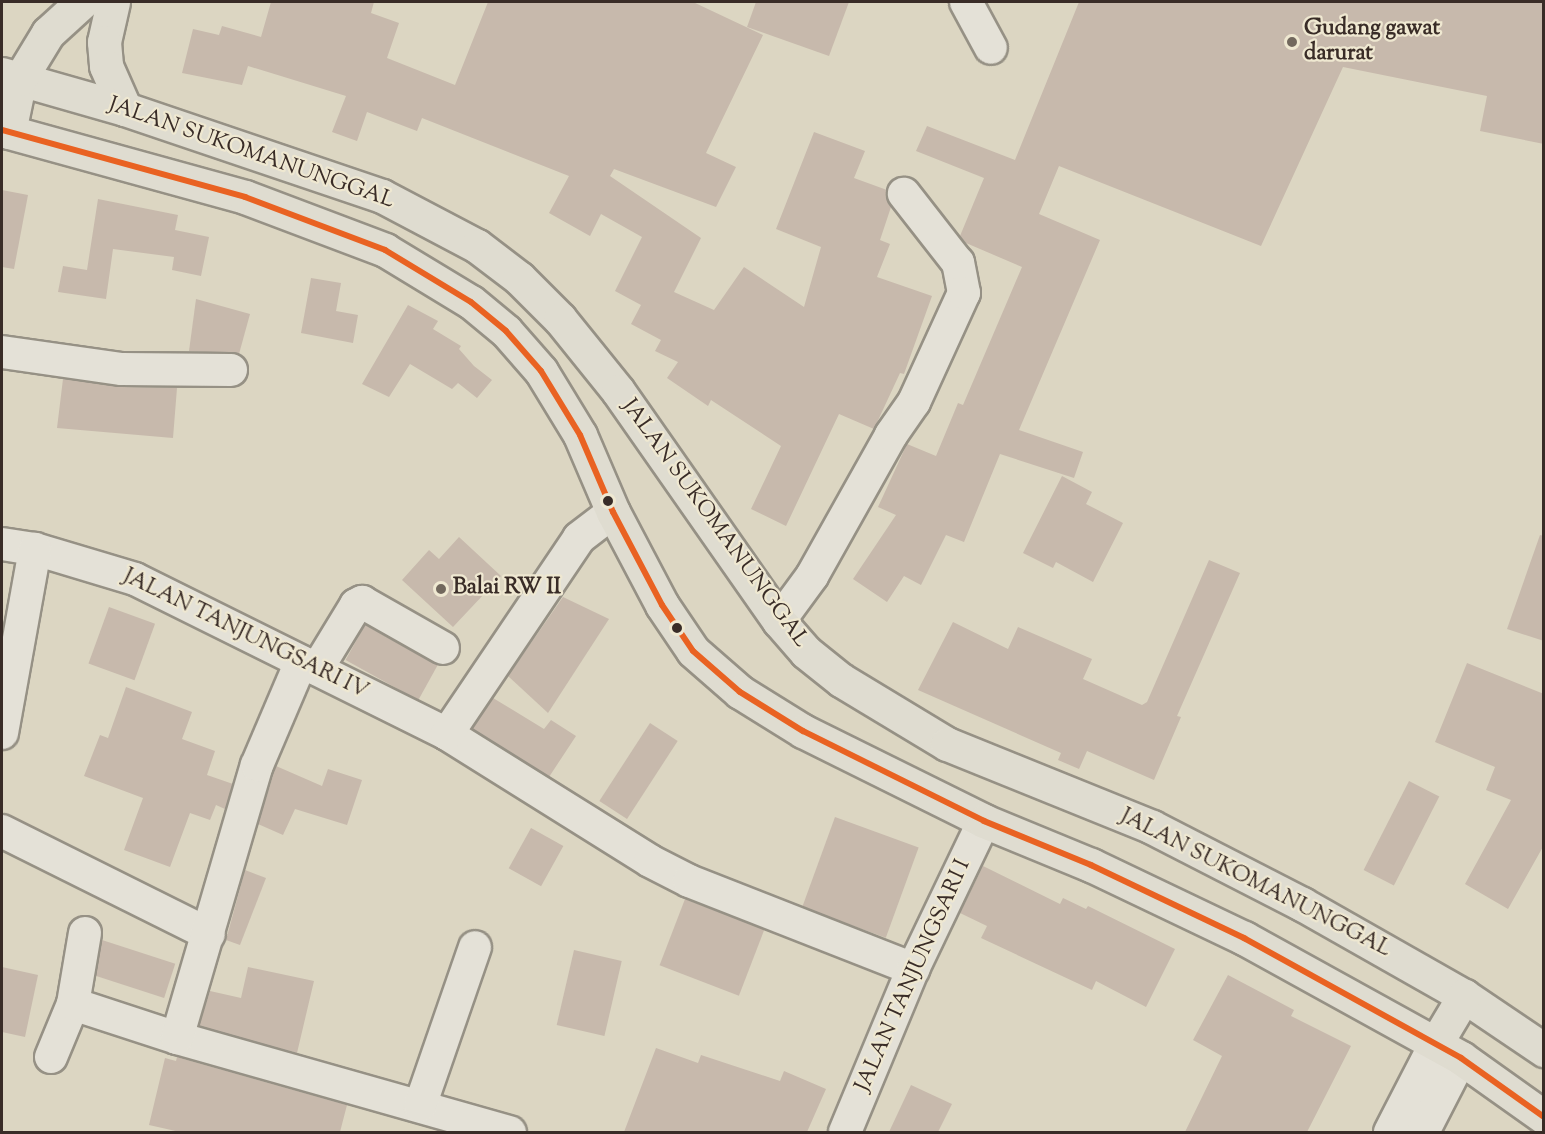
<!DOCTYPE html>
<style>
body{margin:0}
#map{position:relative;width:1545px;height:1134px;overflow:hidden;background:#dcd6c2;font-family:"Sorts Mill Goudy",serif}
div>[style]{position:absolute}
.building>*{inset:0;background:#c7b9ac;transform-origin:0 0}
.roads{filter:drop-shadow(2px 0 #969185) drop-shadow(-2px 0 #969185) drop-shadow(0 2px #969185) drop-shadow(0 -2px #969185)}
.minor>*{height:32px;margin:-16px;padding:0 16px;transform-origin:16px;border-radius:16px;background:#e4e1d7}
.major>*{height:33px;margin:-16.5px;padding:0 16.5px;transform-origin:16.5px;border-radius:16.5px;background:#dfdcd0}
.bus-1>*{height:6px;margin:-3px;padding:0 3px;transform-origin:3px;border-radius:3px;background:#e96222}
.dots>*{width:16px;height:16px;translate:-50% -50%;box-sizing:border-box;border:3px solid #efe8d1;border-radius:50%}
span{translate:-50% -50%;white-space:nowrap;text-align:center;line-height:1.15;-webkit-text-stroke:4.5px #efe8d1;paint-order:stroke}
.poi-label{font-size:22px;color:#392c27;font-weight:700}
.left{translate:0 -50%;text-align:left}
.street-label{font-size:22px;color:#392c27}
.frame{position:absolute;inset:0;border:3px solid #392c27;pointer-events:none}
</style>
<div id="map">
<div class="building">
<i style="clip-path:polygon(271px 2px,374px 2px,371px 13px,399px 23px,387px 58px,455px 85px,488px 2px,693px 2px,763px 35px,706px 153px,736px 167px,716px 207px,614px 169px,610px 176px,701px 238px,674px 292px,714px 310px,744px 267px,804px 307px,821px 247px,776px 229px,814px 132px,865px 151px,854px 178px,887px 190px,891px 207px,880px 240px,890px 244px,877px 277px,932px 296px,904px 374px,900px 373px,874px 429px,839px 414px,786px 526px,751px 509px,781px 446px,711px 400px,708px 406px,667px 378px,678px 362px,655px 351px,661px 340px,631px 324px,641px 305px,615px 291px,642px 237px,601px 214px,590px 236px,549px 213px,569px 176px,422px 118px,417px 131px,367px 112px,357px 141px,332px 132px,346px 96px,248px 66px,242px 85px,182px 73px,193px 29px,219px 35px,222px 26px,261px 37px)"></i>
<i style="clip-path:polygon(756px 2px,849px 2px,829px 56px,747px 27px)"></i>
<i style="clip-path:polygon(1079px 2px,1544px 2px,1544px 144px,1480px 131px,1487px 96px,1343px 67px,1261px 246px,1059px 166px,1039px 214px,1100px 240px,1019px 430px,1083px 452px,1074px 478px,1000px 454px,964px 542px,946px 535px,921px 585px,904px 576px,887px 602px,853px 579px,896px 515px,878px 507px,907px 444px,936px 456px,958px 403px,963px 405px,1022px 267px,966px 243px,960px 236px,984px 178px,916px 151px,927px 126px,1015px 160px)"></i>
<i style="clip-path:polygon(2px 190px,28px 195px,14px 269px,2px 267px)"></i>
<i style="clip-path:polygon(98px 199px,178px 215px,175px 230px,209px 237px,201px 276px,172px 270px,174px 257px,113px 249px,106px 299px,58px 292px,63px 266px,87px 270px)"></i>
<i style="clip-path:polygon(311px 278px,341px 283px,336px 311px,358px 315px,353px 343px,301px 333px)"></i>
<i style="clip-path:polygon(196px 299px,250px 314px,239px 354px,189px 351px)"></i>
<i style="clip-path:polygon(408px 305px,438px 321px,433px 329px,461px 346px,459px 349px,474px 366px,492px 380px,477px 398px,458px 383px,452px 389px,410px 364px,389px 397px,362px 384px)"></i>
<i style="clip-path:polygon(63px 379px,122px 387px,177px 388px,173px 438px,57px 428px)"></i>
<i style="clip-path:polygon(1062px 476px,1092px 492px,1086px 504px,1123px 523px,1093px 582px,1056px 562px,1053px 568px,1023px 553px)"></i>
<i style="clip-path:polygon(1540px 535px,1544px 536px,1544px 641px,1507px 629px)"></i>
<i style="clip-path:polygon(459px 537px,501px 576px,453px 627px,402px 580px,429px 550px,439px 559px)"></i>
<i style="clip-path:polygon(1209px 560px,1240px 573px,1177px 716px,1181px 717px,1154px 780px,1087px 751px,1079px 769px,1058px 760px,1061px 753px,918px 690px,953px 622px,1008px 649px,1018px 627px,1092px 659px,1083px 679px,1142px 705px,1147px 702px)"></i>
<i style="clip-path:polygon(563px 597px,609px 619px,548px 713px,508px 676px)"></i>
<i style="left:109px;top:607px;width:49px;height:60px;rotate:20deg"></i>
<i style="left:365px;top:625px;width:83px;height:40px;rotate:29deg"></i>
<i style="clip-path:polygon(1467px 663px,1544px 694px,1544px 845px,1508px 909px,1465px 884px,1511px 800px,1486px 790px,1495px 767px,1435px 742px)"></i>
<i style="clip-path:polygon(126px 687px,192px 712px,182px 739px,215px 751px,207px 775px,233px 784px,225px 809px,216px 805px,210px 820px,190px 813px,170px 867px,124px 850px,143px 798px,84px 776px,100px 735px,108px 738px)"></i>
<i style="clip-path:polygon(493px 698px,544px 729px,551px 720px,576px 736px,549px 777px,472px 729px)"></i>
<i style="left:650px;top:723px;width:33px;height:93px;rotate:33deg"></i>
<i style="clip-path:polygon(276px 766px,322px 786px,328px 769px,362px 780px,347px 825px,295px 809px,283px 835px,258px 824px)"></i>
<i style="left:1409px;top:781px;width:34px;height:100px;rotate:27deg"></i>
<i style="left:835px;top:817px;width:89px;height:96px;rotate:20deg"></i>
<i style="left:531px;top:828px;width:37px;height:46px;rotate:29deg"></i>
<i style="clip-path:polygon(983px 866px,1060px 904px,1063px 898px,1086px 909px,1088px 906px,1175px 949px,1146px 1007px,1096px 981px,1092px 990px,981px 938px,987px 926px,960px 913px)"></i>
<i style="clip-path:polygon(245px 870px,266px 878px,240px 945px,226px 940px)"></i>
<i style="left:685px;top:899px;width:85px;height:71px;rotate:21deg"></i>
<i style="left:102px;top:940px;width:77px;height:36px;rotate:18deg"></i>
<i style="left:574px;top:950px;width:49px;height:77px;rotate:13deg"></i>
<i style="clip-path:polygon(2px 967px,38px 975px,25px 1037px,2px 1032px)"></i>
<i style="clip-path:polygon(248px 967px,314px 981px,297px 1053px,199px 1026px,210px 991px,241px 998px)"></i>
<i style="clip-path:polygon(1228px 975px,1294px 1010px,1291px 1016px,1351px 1046px,1307px 1132px,1185px 1132px,1222px 1056px,1193px 1040px)"></i>
<i style="clip-path:polygon(656px 1048px,698px 1063px,701px 1055px,780px 1081px,784px 1071px,826px 1089px,807px 1132px,624px 1132px)"></i>
<i style="clip-path:polygon(177px 1057px,347px 1105px,340px 1132px,180px 1132px,149px 1125px,165px 1058px,176px 1061px)"></i>
<i style="clip-path:polygon(911px 1085px,952px 1104px,938px 1132px,889px 1132px)"></i>
</div>
<div class="roads">
<div class="minor">
<i style="left:966px;top:2px;width:52px;rotate:61.5deg"></i>
<i style="left:2px;top:352px;width:121px;rotate:8.1deg"></i>
<i style="left:122px;top:369px;width:109px;rotate:0.5deg"></i>
<i style="left:2px;top:544px;width:33px;rotate:9deg"></i>
<i style="left:35px;top:549px;width:104px;rotate:16.7deg"></i>
<i style="left:135px;top:579px;width:348px;rotate:26.4deg"></i>
<i style="left:447px;top:734px;width:239px;rotate:32deg"></i>
<i style="left:650px;top:861px;width:44px;rotate:27.1deg"></i>
<i style="left:689px;top:881px;width:241px;rotate:21.4deg"></i>
<i style="left:779px;top:621px;width:56px;rotate:-53.7deg"></i>
<i style="left:812px;top:576px;width:162px;rotate:-60.7deg"></i>
<i style="left:891px;top:435px;width:40px;rotate:-55.1deg"></i>
<i style="left:914px;top:402px;width:120px;rotate:-65.4deg"></i>
<i style="left:964px;top:293px;width:31px;rotate:-101deg"></i>
<i style="left:958px;top:263px;width:88px;rotate:-128deg"></i>
<i style="left:317px;top:669px;width:75px;rotate:-58.6deg"></i>
<i style="left:356px;top:605px;width:7px;rotate:-27deg"></i>
<i style="left:362px;top:602px;width:93px;rotate:29.6deg"></i>
<i style="left:2px;top:733px;width:187px;rotate:-79.8deg"></i>
<i style="left:447px;top:734px;width:236px;rotate:-56deg"></i>
<i style="left:579px;top:538px;width:43px;rotate:-37.4deg"></i>
<i style="left:2px;top:831px;width:231px;rotate:26.5deg"></i>
<i style="left:73px;top:1004px;width:109px;rotate:18.1deg"></i>
<i style="left:177px;top:1038px;width:346px;rotate:15.8deg"></i>
<i style="left:177px;top:1038px;width:284px;rotate:-73.7deg"></i>
<i style="left:257px;top:765px;width:112px;rotate:-66.9deg"></i>
<i style="left:51px;top:1057px;width:57px;rotate:-67.5deg"></i>
<i style="left:73px;top:1004px;width:72px;rotate:-80.4deg"></i>
<i style="left:420px;top:1106px;width:168px;rotate:-70.9deg"></i>
<i style="left:845px;top:1132px;width:177px;rotate:-67.4deg"></i>
<i style="left:913px;top:969px;width:164px;rotate:-64.4deg"></i>
<i style="left:1390px;top:1132px;width:100px;rotate:-62.7deg"></i>
<i style="left:1423px;top:1132px;width:83px;rotate:-62.8deg"></i>
</div>
<div class="major">
<i style="left:113px;top:2px;width:41px;rotate:102.7deg"></i>
<i style="left:104px;top:42px;width:24px;rotate:85deg"></i>
<i style="left:106px;top:66px;width:47px;rotate:66.2deg"></i>
<i style="left:2px;top:74px;width:128px;rotate:15.9deg"></i>
<i style="left:125px;top:109px;width:271px;rotate:18.7deg"></i>
<i style="left:382px;top:196px;width:107px;rotate:27.8deg"></i>
<i style="left:477px;top:246px;width:53px;rotate:37.3deg"></i>
<i style="left:519px;top:278px;width:58px;rotate:45deg"></i>
<i style="left:560px;top:319px;width:92px;rotate:51.1deg"></i>
<i style="left:618px;top:391px;width:281px;rotate:55deg"></i>
<i style="left:779px;top:621px;width:41px;rotate:48.9deg"></i>
<i style="left:806px;top:652px;width:45px;rotate:38.7deg"></i>
<i style="left:841px;top:680px;width:124px;rotate:31.1deg"></i>
<i style="left:947px;top:744px;width:221px;rotate:22deg"></i>
<i style="left:1152px;top:827px;width:169px;rotate:27.2deg"></i>
<i style="left:1302px;top:904px;width:186px;rotate:29.6deg"></i>
<i style="left:1464px;top:996px;width:97px;rotate:34deg"></i>
<i style="left:2px;top:130px;width:252px;rotate:15.4deg"></i>
<i style="left:245px;top:197px;width:150px;rotate:20.7deg"></i>
<i style="left:385px;top:250px;width:100px;rotate:31.2deg"></i>
<i style="left:471px;top:302px;width:45px;rotate:39.6deg"></i>
<i style="left:506px;top:331px;width:53px;rotate:48.8deg"></i>
<i style="left:541px;top:371px;width:75px;rotate:58.6deg"></i>
<i style="left:580px;top:435px;width:84px;rotate:66.8deg"></i>
<i style="left:613px;top:512px;width:105px;rotate:62.2deg"></i>
<i style="left:662px;top:605px;width:55px;rotate:56deg"></i>
<i style="left:693px;top:651px;width:62px;rotate:41.1deg"></i>
<i style="left:740px;top:692px;width:74px;rotate:31.8deg"></i>
<i style="left:803px;top:731px;width:202px;rotate:26.4deg"></i>
<i style="left:984px;top:821px;width:116px;rotate:22.4deg"></i>
<i style="left:1091px;top:865px;width:170px;rotate:25.5deg"></i>
<i style="left:1244px;top:938px;width:248px;rotate:28.9deg"></i>
<i style="left:1461px;top:1058px;width:102px;rotate:35.4deg"></i>
<i style="left:9px;top:132px;width:54px;rotate:-78.3deg"></i>
<i style="left:20px;top:79px;width:54px;rotate:-58.7deg"></i>
<i style="left:48px;top:33px;width:46px;rotate:-42.4deg"></i>
<i style="left:1436px;top:1043px;width:55px;rotate:-59.2deg"></i>
</div>
</div>
<div class="bus-1">
<i style="left:2px;top:130px;width:252px;rotate:15.4deg"></i>
<i style="left:245px;top:197px;width:150px;rotate:20.7deg"></i>
<i style="left:385px;top:250px;width:100px;rotate:31.2deg"></i>
<i style="left:471px;top:302px;width:45px;rotate:39.6deg"></i>
<i style="left:506px;top:331px;width:53px;rotate:48.8deg"></i>
<i style="left:541px;top:371px;width:75px;rotate:58.6deg"></i>
<i style="left:580px;top:435px;width:84px;rotate:66.8deg"></i>
<i style="left:613px;top:512px;width:105px;rotate:62.2deg"></i>
<i style="left:662px;top:605px;width:55px;rotate:56deg"></i>
<i style="left:693px;top:651px;width:62px;rotate:41.1deg"></i>
<i style="left:740px;top:692px;width:74px;rotate:31.8deg"></i>
<i style="left:803px;top:731px;width:202px;rotate:26.4deg"></i>
<i style="left:984px;top:821px;width:116px;rotate:22.4deg"></i>
<i style="left:1091px;top:865px;width:170px;rotate:25.5deg"></i>
<i style="left:1244px;top:938px;width:248px;rotate:28.9deg"></i>
<i style="left:1461px;top:1058px;width:102px;rotate:35.4deg"></i>
</div>
<div class="dots">
<i style="left:1292px;top:42px;background:#72685d"></i>
<i style="left:608px;top:501px;background:#392c27"></i>
<i style="left:441px;top:589px;background:#72685d"></i>
<i style="left:677px;top:628px;background:#392c27"></i>
</div>
<div class="poi-label">
<span class="left" style="left:1304px;top:42px">Gudang gawat<br>darurat</span>
<span class="left" style="left:453px;top:589px">Balai RW II</span>
</div>
<div class="street-label">
<span style="left:251px;top:154px;rotate:19deg">JALAN SUKOMANUNGGAL</span>
<span style="left:714px;top:524px;rotate:54deg">JALAN SUKOMANUNGGAL</span>
<span style="left:245px;top:635px;rotate:26deg">JALAN TANJUNGSARI IV</span>
<span style="left:1255px;top:884px;rotate:27deg">JALAN SUKOMANUNGGAL</span>
<span style="left:914px;top:976px;rotate:-66deg">JALAN TANJUNGSARI I</span>
</div>
<div class="frame"></div>
</div>
